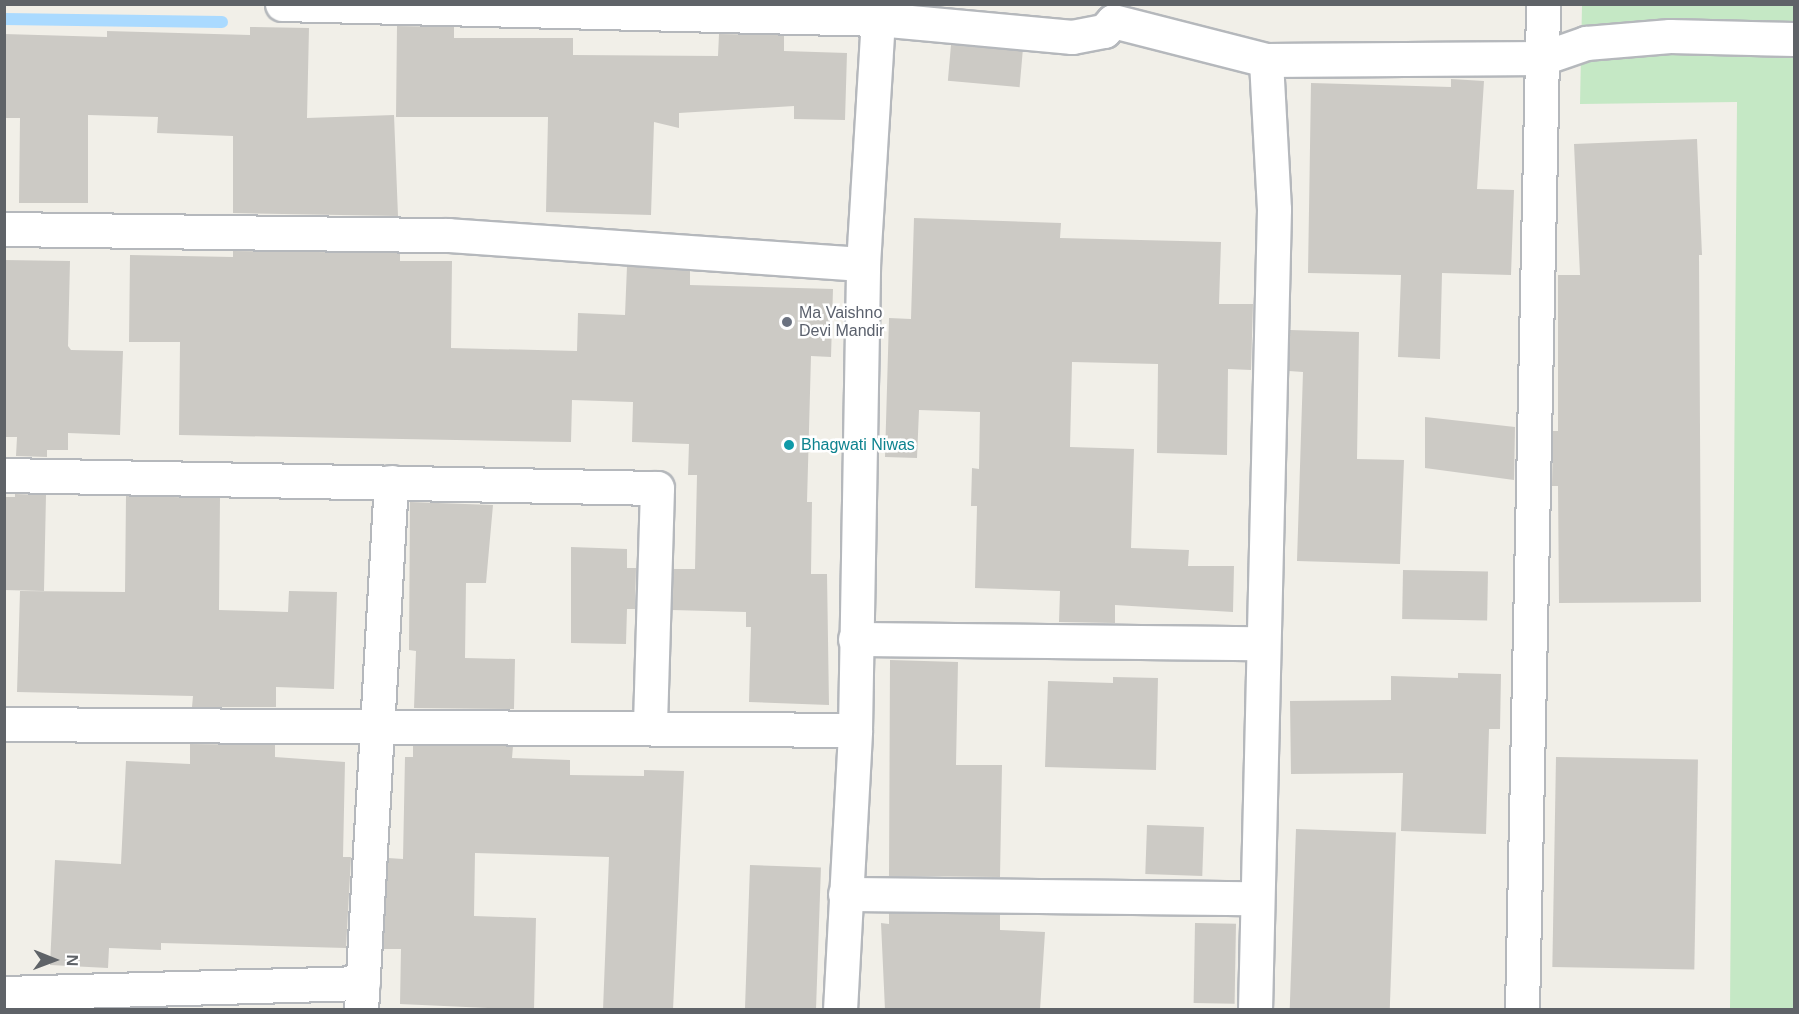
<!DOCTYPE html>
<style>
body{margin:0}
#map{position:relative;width:1799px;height:1014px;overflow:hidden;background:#f1efe8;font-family:Helvetica,sans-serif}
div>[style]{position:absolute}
.green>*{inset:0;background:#c5e8c5}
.stream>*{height:12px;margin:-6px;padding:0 6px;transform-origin:6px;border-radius:6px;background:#aadaff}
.building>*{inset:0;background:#cccac5;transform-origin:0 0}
.roads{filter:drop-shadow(2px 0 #b5b8bc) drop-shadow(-2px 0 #b5b8bc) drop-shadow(0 2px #b5b8bc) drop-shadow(0 -2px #b5b8bc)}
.street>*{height:33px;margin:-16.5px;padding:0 16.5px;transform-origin:16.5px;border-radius:16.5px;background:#fff}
.secondary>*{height:33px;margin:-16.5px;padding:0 16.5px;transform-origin:16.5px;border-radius:16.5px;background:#fff}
.dots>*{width:16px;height:16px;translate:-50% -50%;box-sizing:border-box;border:3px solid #fff;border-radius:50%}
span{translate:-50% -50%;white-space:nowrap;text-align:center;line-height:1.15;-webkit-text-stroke:5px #fff;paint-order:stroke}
.worship-label{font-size:16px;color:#5b616d}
.left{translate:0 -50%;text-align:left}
.culture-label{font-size:16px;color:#0d838f}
.frame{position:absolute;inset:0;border:6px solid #5f6368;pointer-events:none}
.north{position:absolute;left:24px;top:930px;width:60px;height:60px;-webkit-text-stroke:4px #fff;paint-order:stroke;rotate:91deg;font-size:16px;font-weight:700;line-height:24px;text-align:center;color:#5f6368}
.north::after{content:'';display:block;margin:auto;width:21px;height:27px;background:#5f6368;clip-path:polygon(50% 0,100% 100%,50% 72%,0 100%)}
</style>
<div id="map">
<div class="green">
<i style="clip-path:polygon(1582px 5px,1794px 5px,1794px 1009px,1730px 1009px,1737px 102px,1580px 104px)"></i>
</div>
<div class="stream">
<i style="left:4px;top:19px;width:218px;rotate:0.8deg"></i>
</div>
<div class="building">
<i style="clip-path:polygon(397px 26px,454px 27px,454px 38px,573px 38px,573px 55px,718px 56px,719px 34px,784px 35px,784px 51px,847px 53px,845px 120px,794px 119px,794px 106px,679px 113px,679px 128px,654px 122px,651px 215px,546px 212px,548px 117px,396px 117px)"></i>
<i style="clip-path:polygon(250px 27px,309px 28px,307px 118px,394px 115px,398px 216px,233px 213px,233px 136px,157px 133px,158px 117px,88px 115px,88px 203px,19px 203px,20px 118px,4px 118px,4px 34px,107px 37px,107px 31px,250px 35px)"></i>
<i style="left:951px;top:45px;width:72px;height:36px;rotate:5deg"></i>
<i style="clip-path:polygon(1451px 79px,1484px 81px,1477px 189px,1514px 190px,1511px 275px,1442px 273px,1440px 359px,1398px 357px,1401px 275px,1308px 273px,1311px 83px,1451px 87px)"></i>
<i style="clip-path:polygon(1697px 139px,1702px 255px,1699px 255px,1701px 602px,1559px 603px,1558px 486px,1552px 486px,1553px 431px,1558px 431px,1558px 275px,1580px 275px,1574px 144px)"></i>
<i style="clip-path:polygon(914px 218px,1061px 223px,1060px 238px,1221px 242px,1219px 304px,1253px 304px,1251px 370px,1228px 369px,1227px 455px,1157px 453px,1158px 364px,1072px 362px,1070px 447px,1134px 449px,1131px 548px,1189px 550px,1188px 566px,1234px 566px,1233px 612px,1115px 605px,1115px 623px,1059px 622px,1060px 591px,975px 588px,977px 506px,971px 506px,972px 468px,979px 469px,980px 412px,919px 410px,917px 458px,885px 457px,889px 318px,911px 319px)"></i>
<i style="clip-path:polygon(233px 251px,400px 253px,400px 261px,452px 261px,451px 348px,577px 351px,578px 313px,625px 315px,627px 266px,690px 271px,690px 285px,833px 289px,831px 357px,811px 356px,807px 502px,812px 502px,811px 574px,827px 574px,829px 705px,749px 702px,751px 627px,746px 627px,746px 612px,672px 610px,673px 569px,695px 569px,697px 475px,688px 475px,689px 444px,632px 442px,633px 402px,572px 400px,571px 442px,179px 435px,180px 342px,129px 342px,130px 255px,233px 257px)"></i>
<i style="clip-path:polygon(4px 260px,70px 261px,68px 346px,71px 350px,123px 351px,120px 435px,68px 433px,68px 450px,47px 450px,47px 457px,16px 456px,17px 437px,4px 437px)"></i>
<i style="clip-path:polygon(1290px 330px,1359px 332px,1357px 459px,1404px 460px,1400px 564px,1297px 561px,1303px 372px,1289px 371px)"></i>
<i style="clip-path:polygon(1425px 417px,1515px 427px,1514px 480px,1425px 468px)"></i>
<i style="clip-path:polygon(15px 494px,46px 495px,44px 591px,4px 590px,4px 497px,15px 497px)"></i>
<i style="clip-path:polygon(126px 496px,220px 498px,219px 610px,288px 612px,289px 591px,337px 592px,334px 689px,276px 687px,276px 707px,192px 707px,193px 696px,17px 692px,20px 591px,125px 592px)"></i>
<i style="clip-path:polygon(410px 502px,493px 505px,486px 583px,466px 583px,465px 658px,515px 659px,514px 709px,414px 708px,416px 651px,409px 650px)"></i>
<i style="clip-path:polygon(571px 547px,627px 549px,627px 568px,636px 568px,635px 609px,627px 609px,626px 644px,571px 643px)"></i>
<i style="left:1403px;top:570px;width:85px;height:49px;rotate:1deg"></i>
<i style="clip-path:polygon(890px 660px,958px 662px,956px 765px,1002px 765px,1000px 877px,889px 876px)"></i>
<i style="clip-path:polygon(1458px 673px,1501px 674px,1500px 729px,1489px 729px,1486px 834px,1401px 831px,1403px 773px,1291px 774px,1290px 701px,1391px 700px,1391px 676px,1458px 678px)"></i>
<i style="clip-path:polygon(1113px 677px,1158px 678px,1156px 770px,1045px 767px,1048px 681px,1113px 683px)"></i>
<i style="clip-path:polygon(190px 744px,275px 745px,275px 757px,345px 762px,343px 857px,351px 857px,346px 948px,161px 943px,161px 950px,109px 948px,108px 968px,50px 965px,55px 860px,121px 864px,126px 761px,190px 764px)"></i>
<i style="clip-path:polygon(413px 746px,513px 746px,512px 758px,570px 760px,570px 775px,644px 776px,644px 770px,684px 771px,673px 1010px,603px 1010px,609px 857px,475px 853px,474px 916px,536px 918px,534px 1010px,400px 1004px,401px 949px,383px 949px,388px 858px,403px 859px,405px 757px,413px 757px)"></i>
<i style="left:1556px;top:757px;width:142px;height:210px;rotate:1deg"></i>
<i style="left:1147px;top:825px;width:57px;height:49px;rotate:2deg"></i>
<i style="left:1296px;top:829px;width:100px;height:181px;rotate:2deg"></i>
<i style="left:750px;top:865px;width:71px;height:145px;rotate:2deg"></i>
<i style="clip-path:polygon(889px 913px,1000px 914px,1000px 930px,1045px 932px,1040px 1010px,885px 1010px,881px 923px,889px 924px)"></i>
<i style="left:1195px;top:923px;width:41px;height:80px;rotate:1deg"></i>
</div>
<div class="roads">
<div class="street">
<i style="left:282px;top:4px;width:596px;rotate:1.44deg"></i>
<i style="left:4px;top:229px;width:444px;rotate:0.8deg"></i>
<i style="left:448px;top:235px;width:416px;rotate:4deg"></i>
<i style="left:4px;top:475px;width:653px;rotate:1.14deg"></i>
<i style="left:657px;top:488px;width:238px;rotate:91.7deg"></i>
<i style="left:855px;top:639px;width:408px;rotate:0.6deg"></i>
<i style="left:4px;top:724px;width:851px;rotate:0.4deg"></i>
<i style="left:845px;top:894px;width:411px;rotate:0.6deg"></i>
<i style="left:4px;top:993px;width:359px;rotate:-1.6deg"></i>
<i style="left:361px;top:1010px;width:529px;rotate:-86.75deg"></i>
<i style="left:1255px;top:1010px;width:801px;rotate:-88.64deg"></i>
<i style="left:1274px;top:209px;width:149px;rotate:-93.1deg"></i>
<i style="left:1522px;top:1010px;width:1006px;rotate:-88.8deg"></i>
</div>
<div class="secondary">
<i style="left:840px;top:1010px;width:280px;rotate:-86.9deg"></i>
<i style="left:855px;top:730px;width:466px;rotate:-89deg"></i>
<i style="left:863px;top:264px;width:245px;rotate:-86.5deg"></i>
<i style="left:878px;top:19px;width:195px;rotate:5.3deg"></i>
<i style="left:1072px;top:37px;width:33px;rotate:-11deg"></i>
<i style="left:1104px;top:31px;width:13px;rotate:-48deg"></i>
<i style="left:1113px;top:21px;width:158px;rotate:14.3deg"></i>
<i style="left:1266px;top:60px;width:277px;rotate:-0.4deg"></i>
<i style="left:1543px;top:58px;width:46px;rotate:-19.2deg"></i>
<i style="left:1586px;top:43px;width:84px;rotate:-4.8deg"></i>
<i style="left:1670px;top:36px;width:124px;rotate:1.4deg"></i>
</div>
</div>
<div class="dots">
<i style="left:787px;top:322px;background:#6b7280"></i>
<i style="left:789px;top:445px;background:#0f9aa8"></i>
</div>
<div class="worship-label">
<span class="left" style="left:799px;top:322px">Ma Vaishno<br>Devi Mandir</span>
</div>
<div class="culture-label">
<span class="left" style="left:801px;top:445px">Bhagwati Niwas</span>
</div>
<div class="frame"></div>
<div class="north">N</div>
</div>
